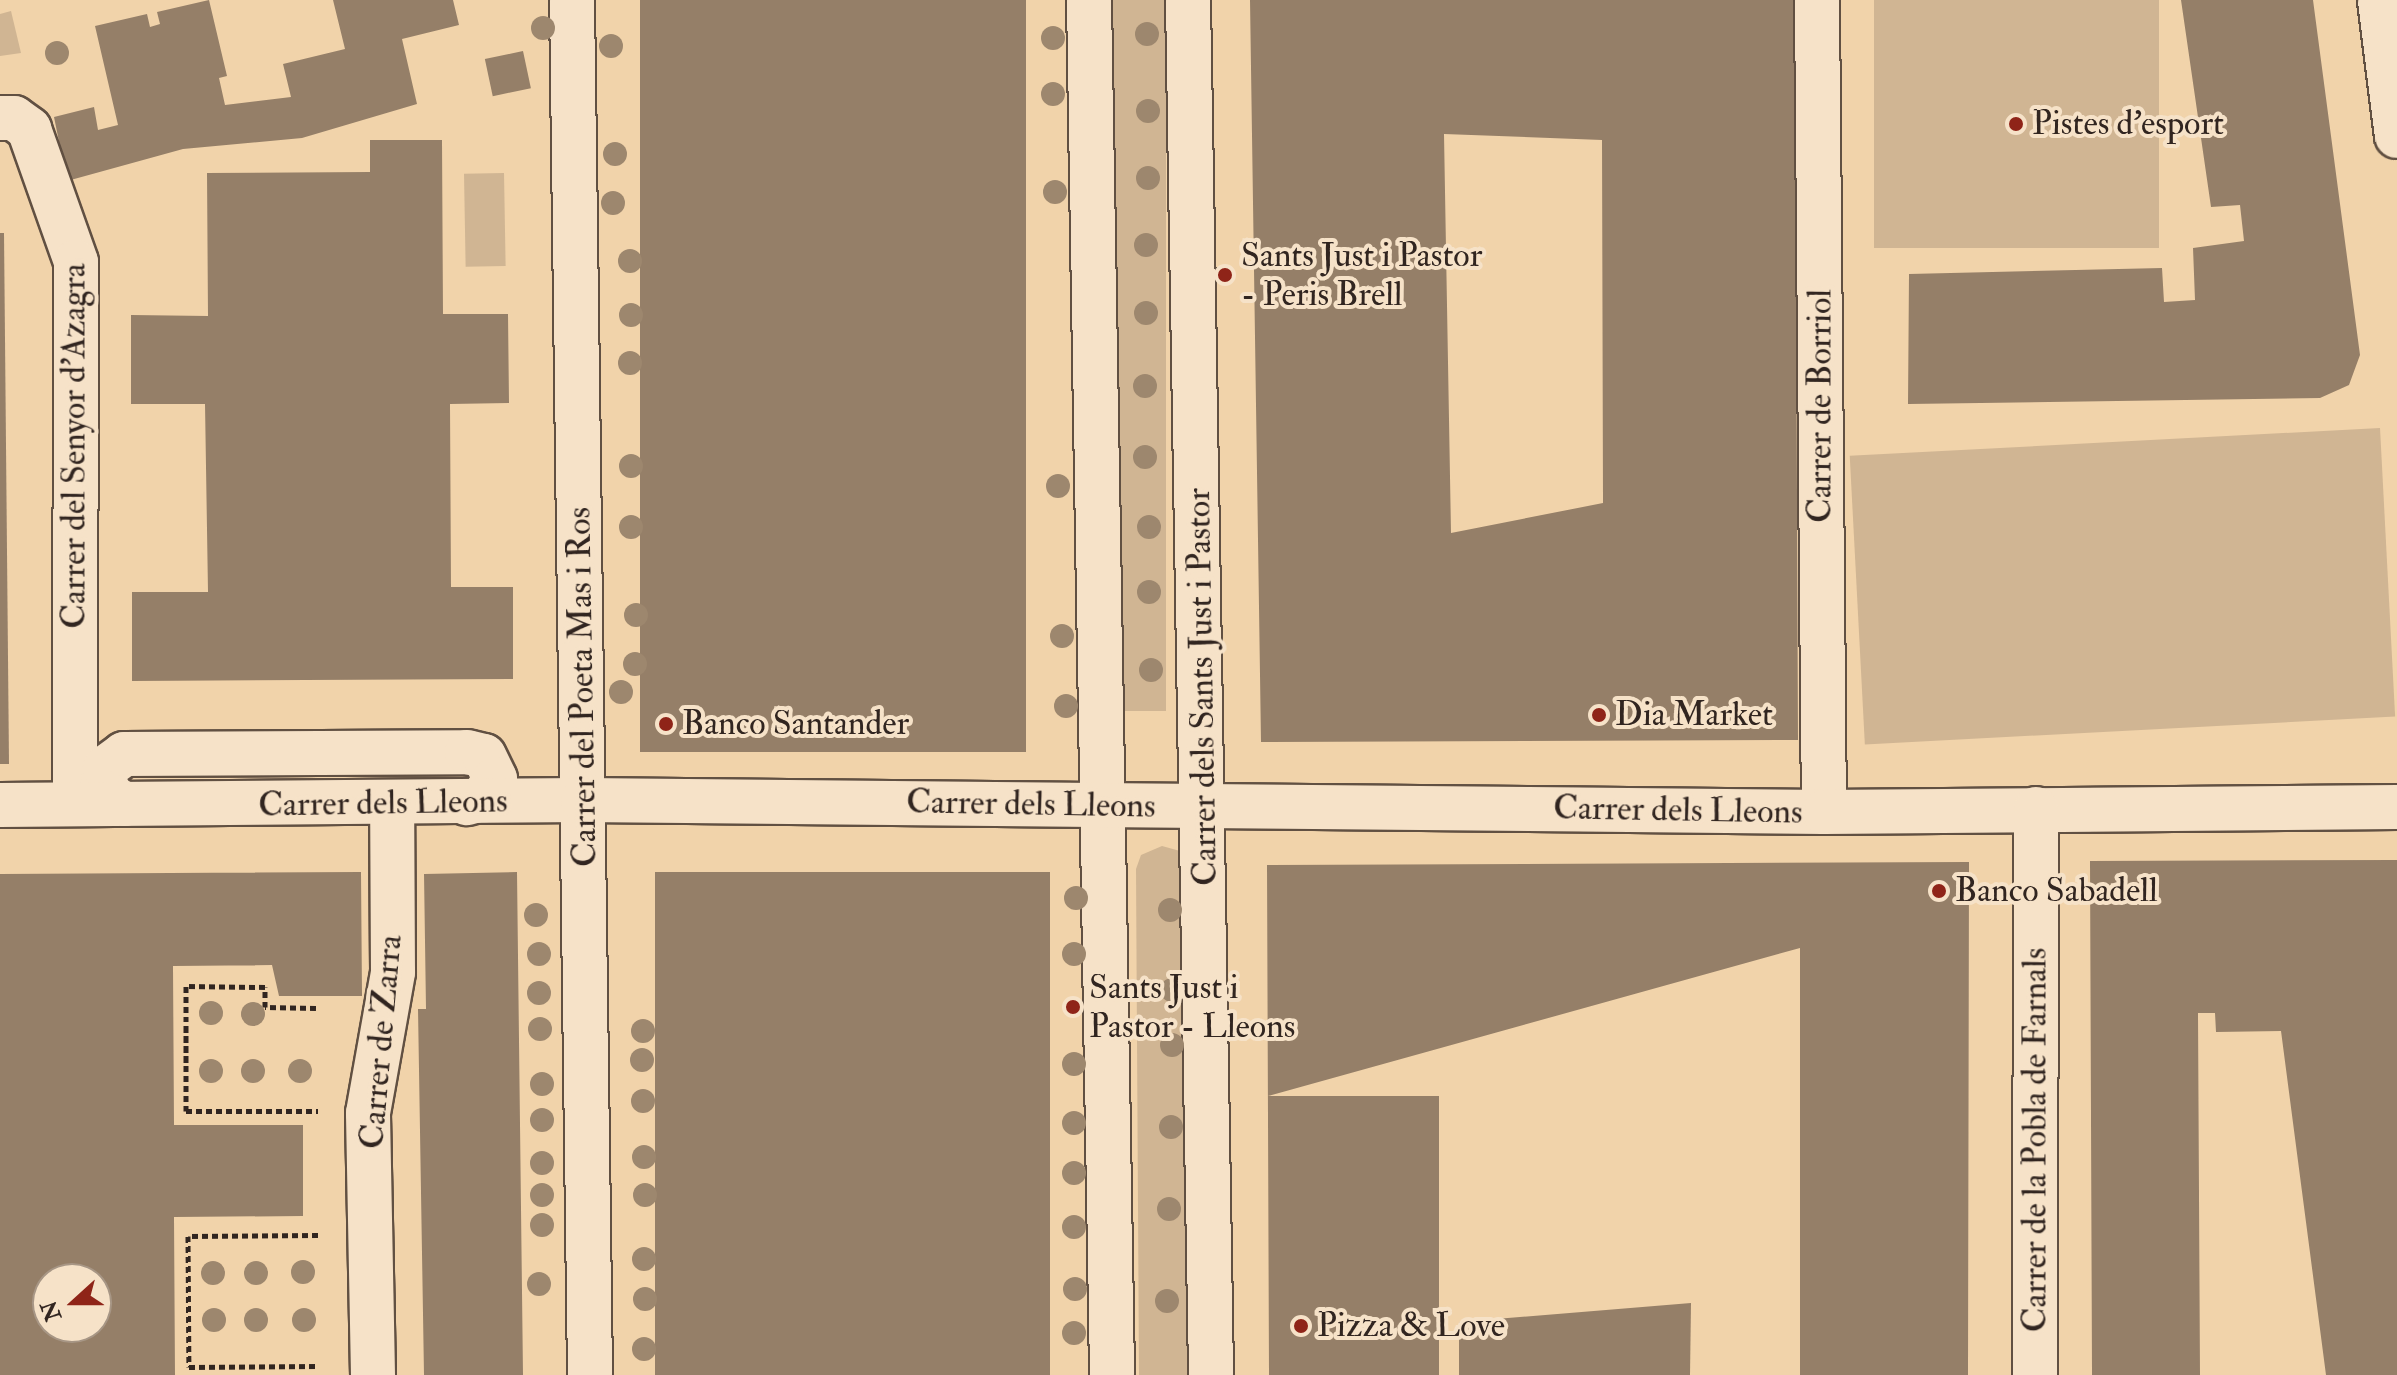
<!DOCTYPE html>
<style>
body{margin:0}
#map{position:relative;width:2397px;height:1375px;overflow:hidden;background:#f1d3aa;font-family:"IM FELL Double Pica",serif}
div>[style]{position:absolute}
.green>*{inset:0;background:#d0b593;transform-origin:0 0}
.building>*{inset:0;background:#957f68;transform-origin:0 0}
.path>*{height:5px;margin-top:-2.5px;transform-origin:0;background:repeating-linear-gradient(90deg,#312520 0 6px,transparent 0 10px)}
.roads{filter:drop-shadow(2px 0 #615042) drop-shadow(-2px 0 #615042) drop-shadow(0 2px #615042) drop-shadow(0 -2px #615042)}
.minor>*{height:44px;margin:-22px;padding:0 22px;transform-origin:22px;border-radius:22px;background:#f6e2c8}
.trees>*{width:24px;height:24px;margin:-12px;border-radius:50%;background:#9d876e}
.dots>*{width:22px;height:22px;translate:-50% -50%;box-sizing:border-box;border:4px solid #f6e2c8;border-radius:50%}
span{translate:-50% -50%;white-space:nowrap;text-align:center;line-height:1.15;-webkit-text-stroke:8px #f6e2c8;paint-order:stroke}
.poi-label{font-size:34px;color:#312520}
.left{translate:0 -50%;text-align:left}
.street-label{font-size:34px;color:#312520}
.north{position:absolute;left:32px;top:1263px;width:80px;height:80px;box-sizing:border-box;background:#f6e2c8;border:2px solid #a79685;border-radius:50%;rotate:249deg;font-size:22px;font-weight:700;line-height:32px;text-align:center;color:#312520}
.north::after{content:'';display:block;margin:auto;width:28px;height:36px;background:#8f2418;clip-path:polygon(50% 0,100% 100%,50% 72%,0 100%)}
</style>
<div id="map">
<div class="green">
<i style="left:1113px;top:0;width:53px;height:711px"></i>
<i style="left:1874px;top:0;width:285px;height:248px"></i>
<i style="clip-path:polygon(11px 11px,21px 53px,0 56px,0 14px)"></i>
<i style="left:504px;top:173px;width:93px;height:40px;rotate:89deg"></i>
<i style="left:2380px;top:428px;width:289px;height:531px;rotate:87deg"></i>
<i style="clip-path:polygon(1162px 846px,1180px 851px,1190px 870px,1193px 1375px,1139px 1375px,1136px 869px,1141px 855px)"></i>
</div>
<div class="building">
<i style="clip-path:polygon(209px 0,227px 76px,219px 78px,225px 105px,291px 97px,283px 64px,345px 49px,333px 0,453px 0,459px 25px,402px 39px,417px 104px,302px 138px,183px 149px,67px 181px,54px 117px,94px 107px,98px 130px,118px 125px,95px 26px,147px 14px,150px 27px,160px 24px,157px 12px)"></i>
<i style="left:640px;top:0;width:386px;height:752px"></i>
<i style="clip-path:polygon(evenodd,1250px 0,1795px 0,1798px 740px,1261px 742px,1250px 0,1444px 134px,1602px 140px,1603px 503px,1451px 533px,1444px 134px)"></i>
<i style="clip-path:polygon(2181px 0,2313px 0,2360px 355px,2349px 385px,2320px 398px,1908px 404px,1909px 274px,2162px 268px,2164px 302px,2195px 300px,2193px 248px,2244px 241px,2240px 205px,2211px 207px)"></i>
<i style="left:523px;top:51px;width:38px;height:39px;rotate:78deg"></i>
<i style="clip-path:polygon(370px 140px,442px 140px,443px 314px,508px 314px,509px 403px,450px 404px,451px 587px,513px 587px,513px 679px,132px 681px,132px 592px,208px 592px,205px 404px,131px 404px,131px 315px,208px 316px,207px 173px,370px 172px)"></i>
<i style="clip-path:polygon(0 233px,4px 233px,9px 764px,0 764px)"></i>
<i style="clip-path:polygon(2397px 860px,2397px 1375px,2326px 1375px,2281px 1031px,2216px 1032px,2215px 1013px,2198px 1013px,2200px 1375px,2092px 1375px,2090px 861px)"></i>
<i style="clip-path:polygon(1969px 862px,1968px 1375px,1800px 1375px,1800px 948px,1268px 1096px,1439px 1096px,1439px 1375px,1269px 1375px,1267px 865px)"></i>
<i style="clip-path:polygon(evenodd,361px 872px,362px 996px,279px 996px,272px 965px,173px 966px,174px 1125px,303px 1125px,303px 1216px,174px 1217px,175px 1375px,0 1375px,0 874px,361px 872px,48px 1279px,96px 1279px,96px 1327px,48px 1327px,48px 1279px)"></i>
<i style="clip-path:polygon(517px 872px,523px 1375px,424px 1375px,418px 1009px,426px 1009px,424px 874px)"></i>
<i style="left:1050px;top:872px;width:503px;height:395px;rotate:90deg"></i>
<i style="clip-path:polygon(1691px 1303px,1690px 1375px,1459px 1375px,1459px 1322px)"></i>
</div>
<div class="path">
<i style="left:316px;top:1008px;width:51px;rotate:-178.9deg"></i>
<i style="left:265px;top:1007px;width:20px;rotate:-90deg"></i>
<i style="left:265px;top:987px;width:79px;rotate:-179.3deg"></i>
<i style="left:186px;top:986px;width:125px;rotate:90deg"></i>
<i style="left:186px;top:1111px;width:132px"></i>
<i style="left:318px;top:1235px;width:130px;rotate:179.6deg"></i>
<i style="left:188px;top:1236px;width:131px;rotate:89.6deg"></i>
<i style="left:189px;top:1367px;width:129px;rotate:-0.4deg"></i>
</div>
<div class="roads">
<div class="minor">
<i style="left:572px;top:0;width:1375px;rotate:89.25deg"></i>
<i style="left:1089px;top:0;width:1375px;rotate:89.04deg"></i>
<i style="left:1188px;top:0;width:1375px;rotate:89.04deg"></i>
<i style="left:1817px;top:0;width:812px;rotate:89.51deg"></i>
<i style="left:2380px;top:0;width:137px;rotate:82.9deg"></i>
<i style="left:0;top:118px;width:14px"></i>
<i style="left:14px;top:118px;width:19px;rotate:36deg"></i>
<i style="left:29px;top:129px;width:141px;rotate:70.5deg"></i>
<i style="left:76px;top:262px;width:542px;rotate:90.11deg"></i>
<i style="left:125px;top:804px;width:15px;rotate:-152deg"></i>
<i style="left:112px;top:797px;width:19px;rotate:-118deg"></i>
<i style="left:103px;top:780px;width:12px;rotate:-81deg"></i>
<i style="left:105px;top:768px;width:24px;rotate:-36deg"></i>
<i style="left:124px;top:754px;width:343px;rotate:-0.3deg"></i>
<i style="left:467px;top:752px;width:17px;rotate:13deg"></i>
<i style="left:484px;top:756px;width:25px;rotate:64deg"></i>
<i style="left:495px;top:779px;width:24px;rotate:123deg"></i>
<i style="left:482px;top:799px;width:16px;rotate:165deg"></i>
<i style="left:0;top:805px;width:583px;rotate:-0.49deg"></i>
<i style="left:583px;top:800px;width:1241px;rotate:0.55deg"></i>
<i style="left:1824px;top:812px;width:573px;rotate:-0.5deg"></i>
<i style="left:373px;top:1375px;width:262px;rotate:-91.1deg"></i>
<i style="left:368px;top:1113px;width:143px;rotate:-79.9deg"></i>
<i style="left:393px;top:972px;width:167px;rotate:-90.3deg"></i>
<i style="left:2035px;top:1375px;width:566px;rotate:-89.9deg"></i>
</div>
</div>
<div class="trees">
<i style="left:543px;top:28px"></i>
<i style="left:1147px;top:34px"></i>
<i style="left:1053px;top:38px"></i>
<i style="left:611px;top:46px"></i>
<i style="left:57px;top:53px"></i>
<i style="left:1053px;top:94px"></i>
<i style="left:1148px;top:111px"></i>
<i style="left:615px;top:154px"></i>
<i style="left:1148px;top:178px"></i>
<i style="left:1055px;top:192px"></i>
<i style="left:613px;top:203px"></i>
<i style="left:1146px;top:245px"></i>
<i style="left:630px;top:261px"></i>
<i style="left:1146px;top:313px"></i>
<i style="left:631px;top:315px"></i>
<i style="left:630px;top:363px"></i>
<i style="left:1145px;top:386px"></i>
<i style="left:1145px;top:457px"></i>
<i style="left:631px;top:466px"></i>
<i style="left:1058px;top:486px"></i>
<i style="left:631px;top:527px"></i>
<i style="left:1149px;top:527px"></i>
<i style="left:1149px;top:592px"></i>
<i style="left:636px;top:615px"></i>
<i style="left:1062px;top:636px"></i>
<i style="left:635px;top:664px"></i>
<i style="left:1151px;top:670px"></i>
<i style="left:621px;top:692px"></i>
<i style="left:1066px;top:706px"></i>
<i style="left:1076px;top:898px"></i>
<i style="left:1170px;top:910px"></i>
<i style="left:536px;top:915px"></i>
<i style="left:539px;top:954px"></i>
<i style="left:1074px;top:954px"></i>
<i style="left:1172px;top:990px"></i>
<i style="left:539px;top:993px"></i>
<i style="left:211px;top:1013px"></i>
<i style="left:253px;top:1014px"></i>
<i style="left:540px;top:1029px"></i>
<i style="left:643px;top:1031px"></i>
<i style="left:1172px;top:1045px"></i>
<i style="left:642px;top:1060px"></i>
<i style="left:1074px;top:1064px"></i>
<i style="left:211px;top:1071px"></i>
<i style="left:253px;top:1071px"></i>
<i style="left:300px;top:1071px"></i>
<i style="left:542px;top:1084px"></i>
<i style="left:643px;top:1101px"></i>
<i style="left:542px;top:1120px"></i>
<i style="left:1074px;top:1123px"></i>
<i style="left:1171px;top:1127px"></i>
<i style="left:644px;top:1157px"></i>
<i style="left:542px;top:1163px"></i>
<i style="left:1074px;top:1173px"></i>
<i style="left:542px;top:1195px"></i>
<i style="left:645px;top:1195px"></i>
<i style="left:1169px;top:1209px"></i>
<i style="left:542px;top:1225px"></i>
<i style="left:1074px;top:1227px"></i>
<i style="left:644px;top:1259px"></i>
<i style="left:303px;top:1272px"></i>
<i style="left:213px;top:1273px"></i>
<i style="left:256px;top:1273px"></i>
<i style="left:539px;top:1284px"></i>
<i style="left:1075px;top:1289px"></i>
<i style="left:645px;top:1299px"></i>
<i style="left:1167px;top:1301px"></i>
<i style="left:214px;top:1320px"></i>
<i style="left:256px;top:1320px"></i>
<i style="left:304px;top:1320px"></i>
<i style="left:1074px;top:1333px"></i>
<i style="left:644px;top:1349px"></i>
</div>
<div class="dots">
<i style="left:2016px;top:124px;background:#8f2418"></i>
<i style="left:1225px;top:275px;background:#8f2418"></i>
<i style="left:1599px;top:715px;background:#8f2418"></i>
<i style="left:666px;top:724px;background:#8f2418"></i>
<i style="left:1939px;top:891px;background:#8f2418"></i>
<i style="left:1073px;top:1007px;background:#8f2418"></i>
<i style="left:1301px;top:1326px;background:#8f2418"></i>
</div>
<div class="poi-label">
<span class="left" style="left:2032px;top:124px">Pistes d'esport</span>
<span class="left" style="left:1241px;top:275px">Sants Just i Pastor<br>- Peris Brell</span>
<span class="left" style="left:1615px;top:715px">Dia Market</span>
<span class="left" style="left:682px;top:724px">Banco Santander</span>
<span class="left" style="left:1955px;top:891px">Banco Sabadell</span>
<span class="left" style="left:1089px;top:1007px">Sants Just i<br>Pastor - Lleons</span>
<span class="left" style="left:1317px;top:1326px">Pizza &amp; Love</span>
</div>
<div class="street-label">
<span style="left:1820px;top:406px;rotate:-90deg">Carrer de Borriol</span>
<span style="left:74px;top:446px;rotate:-90deg">Carrer del Senyor d'Azagra</span>
<span style="left:582px;top:687px;rotate:-91deg">Carrer del Poeta Mas i Ros</span>
<span style="left:1202px;top:687px;rotate:-91deg">Carrer dels Sants Just i Pastor</span>
<span style="left:383px;top:803px;rotate:-1deg">Carrer dels Lleons</span>
<span style="left:1031px;top:804px;rotate:1deg">Carrer dels Lleons</span>
<span style="left:1678px;top:810px;rotate:1deg">Carrer dels Lleons</span>
<span style="left:381px;top:1042px;rotate:-85deg">Carrer de Zarra</span>
<span style="left:2035px;top:1140px;rotate:-90deg">Carrer de la Pobla de Farnals</span>
</div>
<div class="north">N</div>
</div>
